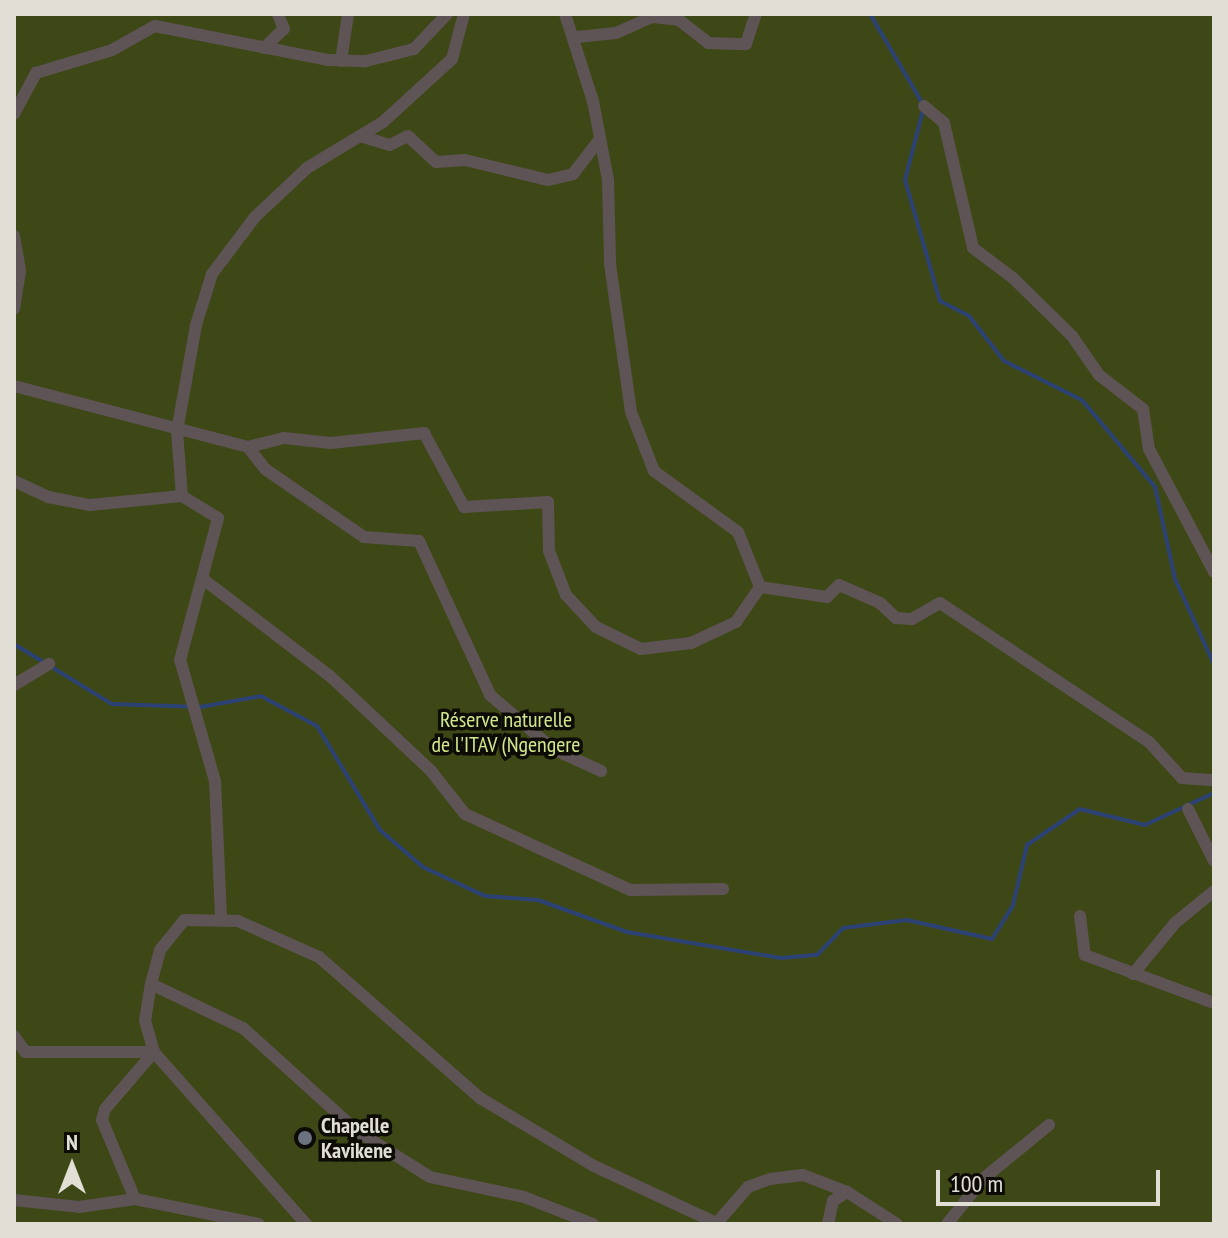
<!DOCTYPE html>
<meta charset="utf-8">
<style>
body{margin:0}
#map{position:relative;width:1228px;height:1238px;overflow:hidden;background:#252112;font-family:"PT Sans Narrow",sans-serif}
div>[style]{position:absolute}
.green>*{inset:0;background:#3e4817;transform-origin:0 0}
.stream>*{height:4px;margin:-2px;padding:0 2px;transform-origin:2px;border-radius:2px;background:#2c4274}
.minor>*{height:12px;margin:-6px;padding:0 6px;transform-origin:6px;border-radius:6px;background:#5e5455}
.dots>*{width:22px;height:22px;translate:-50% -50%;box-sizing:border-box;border:4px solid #0c0b05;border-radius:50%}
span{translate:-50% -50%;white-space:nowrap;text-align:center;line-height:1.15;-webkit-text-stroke:7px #0c0b05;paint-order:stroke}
.park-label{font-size:22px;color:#d1e78b}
.poi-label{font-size:22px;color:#e1ded5;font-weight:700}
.left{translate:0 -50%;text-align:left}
.frame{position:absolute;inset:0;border:16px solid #e1ded5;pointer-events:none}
.north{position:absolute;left:32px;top:1126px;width:80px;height:80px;-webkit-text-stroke:6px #0c0b05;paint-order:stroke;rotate:0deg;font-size:22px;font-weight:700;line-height:32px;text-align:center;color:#e1ded5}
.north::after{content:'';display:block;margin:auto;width:28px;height:36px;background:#e1ded5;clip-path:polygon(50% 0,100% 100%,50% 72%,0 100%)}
.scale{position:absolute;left:936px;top:1170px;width:224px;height:36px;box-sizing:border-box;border:4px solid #e1ded5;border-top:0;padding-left:10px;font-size:24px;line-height:28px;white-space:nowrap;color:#e1ded5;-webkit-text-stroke:6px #0c0b05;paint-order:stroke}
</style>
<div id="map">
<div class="green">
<i style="left:14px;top:14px;width:1200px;height:1210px"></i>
</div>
<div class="stream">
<i style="left:870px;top:14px;width:107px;rotate:59.6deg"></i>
<i style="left:924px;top:106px;width:76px;rotate:104.4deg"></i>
<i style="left:905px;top:180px;width:126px;rotate:73.9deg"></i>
<i style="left:940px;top:301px;width:33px;rotate:27deg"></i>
<i style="left:969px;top:316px;width:57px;rotate:52.1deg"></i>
<i style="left:1004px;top:361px;width:87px;rotate:26.6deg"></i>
<i style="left:1082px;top:400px;width:114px;rotate:50deg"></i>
<i style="left:1155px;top:487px;width:94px;rotate:77.7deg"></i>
<i style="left:1175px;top:579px;width:94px;rotate:65.4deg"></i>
<i style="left:14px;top:644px;width:115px;rotate:31.5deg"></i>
<i style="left:112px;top:704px;width:88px;rotate:2deg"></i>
<i style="left:200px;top:707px;width:62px;rotate:-10.2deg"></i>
<i style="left:261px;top:696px;width:64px;rotate:28.2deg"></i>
<i style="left:317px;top:726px;width:122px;rotate:58.8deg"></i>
<i style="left:380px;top:830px;width:57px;rotate:40.7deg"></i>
<i style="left:423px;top:867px;width:68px;rotate:25.1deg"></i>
<i style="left:485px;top:896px;width:53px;rotate:4.3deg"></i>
<i style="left:538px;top:900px;width:95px;rotate:19.8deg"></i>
<i style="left:627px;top:932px;width:156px;rotate:9.6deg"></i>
<i style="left:781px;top:958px;width:36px;rotate:-5deg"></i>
<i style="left:817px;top:955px;width:37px;rotate:-46deg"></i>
<i style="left:843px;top:928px;width:64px;rotate:-7.1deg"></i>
<i style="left:907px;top:920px;width:87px;rotate:12.6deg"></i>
<i style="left:992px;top:939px;width:40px;rotate:-58deg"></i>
<i style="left:1013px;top:905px;width:62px;rotate:-76.9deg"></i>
<i style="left:1027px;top:845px;width:64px;rotate:-34.2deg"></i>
<i style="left:1080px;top:809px;width:67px;rotate:13.8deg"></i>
<i style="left:1145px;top:825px;width:76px;rotate:-24.9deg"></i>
</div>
<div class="minor">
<i style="left:565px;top:14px;width:91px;rotate:72.2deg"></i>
<i style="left:593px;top:101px;width:80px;rotate:79.2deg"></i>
<i style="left:608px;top:180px;width:84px;rotate:88.6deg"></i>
<i style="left:610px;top:264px;width:149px;rotate:81.9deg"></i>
<i style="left:631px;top:412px;width:63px;rotate:68.7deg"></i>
<i style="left:654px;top:471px;width:104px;rotate:36deg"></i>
<i style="left:738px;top:532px;width:59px;rotate:68.2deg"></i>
<i style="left:760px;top:587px;width:68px;rotate:8.5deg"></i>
<i style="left:827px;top:597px;width:17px;rotate:-45deg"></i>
<i style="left:839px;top:585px;width:45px;rotate:23.7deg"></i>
<i style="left:880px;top:603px;width:22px;rotate:43deg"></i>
<i style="left:896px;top:618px;width:16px;rotate:4deg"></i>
<i style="left:912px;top:619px;width:32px;rotate:-30deg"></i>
<i style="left:940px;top:603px;width:251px;rotate:33.6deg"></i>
<i style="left:1149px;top:742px;width:49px;rotate:47.5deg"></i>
<i style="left:1182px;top:778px;width:32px;rotate:4deg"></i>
<i style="left:577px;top:37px;width:39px;rotate:-6deg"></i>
<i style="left:616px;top:33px;width:39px;rotate:-24deg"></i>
<i style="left:652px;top:17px;width:27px;rotate:6deg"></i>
<i style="left:679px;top:20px;width:37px;rotate:38deg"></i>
<i style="left:708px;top:43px;width:38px;rotate:2deg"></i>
<i style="left:746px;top:44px;width:32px;rotate:-72deg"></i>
<i style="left:264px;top:48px;width:28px;rotate:-44deg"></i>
<i style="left:284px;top:29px;width:16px;rotate:-112deg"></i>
<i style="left:341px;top:61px;width:48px;rotate:-81.5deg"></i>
<i style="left:924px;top:106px;width:26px;rotate:40deg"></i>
<i style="left:944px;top:123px;width:128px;rotate:76.9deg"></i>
<i style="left:973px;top:248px;width:50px;rotate:36.9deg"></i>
<i style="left:1013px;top:278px;width:83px;rotate:44.5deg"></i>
<i style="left:1072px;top:336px;width:47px;rotate:55.3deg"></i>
<i style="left:1099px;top:375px;width:56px;rotate:37.7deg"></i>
<i style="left:1143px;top:409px;width:40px;rotate:81.5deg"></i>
<i style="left:1149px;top:449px;width:139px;rotate:62.1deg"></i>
<i style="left:14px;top:114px;width:47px;rotate:-61.8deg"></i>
<i style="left:36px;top:73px;width:79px;rotate:-16.8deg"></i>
<i style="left:112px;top:50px;width:49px;rotate:-29.2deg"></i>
<i style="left:155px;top:26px;width:177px;rotate:11.1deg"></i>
<i style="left:329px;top:60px;width:37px;rotate:2deg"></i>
<i style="left:366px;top:61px;width:49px;rotate:-14deg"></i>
<i style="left:414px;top:49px;width:48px;rotate:-46.7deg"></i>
<i style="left:360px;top:136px;width:31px;rotate:17deg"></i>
<i style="left:390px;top:145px;width:20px;rotate:-27deg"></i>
<i style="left:408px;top:136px;width:38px;rotate:43deg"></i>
<i style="left:436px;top:162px;width:29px;rotate:-4deg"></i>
<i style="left:465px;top:160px;width:85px;rotate:13.5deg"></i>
<i style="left:548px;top:180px;width:26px;rotate:-13deg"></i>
<i style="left:573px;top:174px;width:44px;rotate:-52.4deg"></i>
<i style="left:14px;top:236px;width:36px;rotate:80deg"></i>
<i style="left:20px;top:271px;width:38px;rotate:99deg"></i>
<i style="left:14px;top:386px;width:242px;rotate:14.6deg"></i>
<i style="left:248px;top:447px;width:37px;rotate:-14deg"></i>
<i style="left:284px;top:438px;width:47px;rotate:6.1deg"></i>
<i style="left:331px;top:443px;width:94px;rotate:-6.1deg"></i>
<i style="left:424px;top:433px;width:84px;rotate:61.6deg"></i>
<i style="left:464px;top:507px;width:84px;rotate:-3.4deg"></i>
<i style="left:548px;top:502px;width:49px;rotate:88.8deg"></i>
<i style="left:549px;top:551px;width:47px;rotate:68.9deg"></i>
<i style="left:566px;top:595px;width:44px;rotate:46.8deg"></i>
<i style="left:596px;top:627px;width:50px;rotate:26.1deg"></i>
<i style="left:641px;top:649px;width:50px;rotate:-6.8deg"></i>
<i style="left:691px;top:643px;width:50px;rotate:-25deg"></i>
<i style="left:736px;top:622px;width:42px;rotate:-55.6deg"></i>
<i style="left:248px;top:447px;width:28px;rotate:52deg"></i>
<i style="left:265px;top:469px;width:120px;rotate:34.5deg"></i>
<i style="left:364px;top:537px;width:55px;rotate:4.2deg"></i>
<i style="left:419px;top:541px;width:170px;rotate:65.2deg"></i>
<i style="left:490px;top:695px;width:83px;rotate:40.6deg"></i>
<i style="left:553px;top:749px;width:53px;rotate:24.6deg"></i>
<i style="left:14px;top:481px;width:38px;rotate:25deg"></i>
<i style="left:48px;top:497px;width:43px;rotate:10.8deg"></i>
<i style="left:90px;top:505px;width:92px;rotate:-5.6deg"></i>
<i style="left:203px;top:579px;width:160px;rotate:37.4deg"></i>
<i style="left:330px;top:676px;width:139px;rotate:43.2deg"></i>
<i style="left:431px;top:771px;width:55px;rotate:51.7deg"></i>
<i style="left:465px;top:814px;width:182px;rotate:24.7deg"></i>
<i style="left:630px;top:890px;width:93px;rotate:-0.6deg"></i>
<i style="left:14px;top:685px;width:41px;rotate:-31deg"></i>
<i style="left:1188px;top:809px;width:58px;rotate:63.4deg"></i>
<i style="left:1080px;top:916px;width:39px;rotate:83deg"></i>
<i style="left:1085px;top:955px;width:138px;rotate:20.4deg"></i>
<i style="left:221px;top:917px;width:136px;rotate:-92.5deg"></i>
<i style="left:215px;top:781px;width:126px;rotate:-106.1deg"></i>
<i style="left:180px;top:660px;width:147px;rotate:-75deg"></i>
<i style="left:218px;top:518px;width:42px;rotate:-148.6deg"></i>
<i style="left:182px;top:496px;width:65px;rotate:-94.4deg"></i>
<i style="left:177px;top:431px;width:108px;rotate:-79.8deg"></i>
<i style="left:196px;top:325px;width:53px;rotate:-72.6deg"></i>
<i style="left:212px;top:274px;width:71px;rotate:-53deg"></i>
<i style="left:255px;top:217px;width:71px;rotate:-43.3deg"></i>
<i style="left:307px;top:168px;width:89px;rotate:-31.2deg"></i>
<i style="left:383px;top:122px;width:93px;rotate:-42.4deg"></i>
<i style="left:452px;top:59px;width:47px;rotate:-75.1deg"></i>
<i style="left:1133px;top:974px;width:66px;rotate:-50.5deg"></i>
<i style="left:1175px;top:923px;width:50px;rotate:-39.4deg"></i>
<i style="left:151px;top:984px;width:102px;rotate:25.6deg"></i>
<i style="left:243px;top:1028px;width:154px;rotate:42.1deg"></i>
<i style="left:357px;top:1131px;width:86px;rotate:32.2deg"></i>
<i style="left:430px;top:1177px;width:96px;rotate:12deg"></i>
<i style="left:524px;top:1197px;width:74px;rotate:21.4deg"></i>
<i style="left:14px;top:1036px;width:19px;rotate:55deg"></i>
<i style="left:25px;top:1052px;width:129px"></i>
<i style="left:135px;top:1199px;width:86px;rotate:-112.7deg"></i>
<i style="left:102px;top:1120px;width:11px;rotate:-75deg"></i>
<i style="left:105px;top:1109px;width:75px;rotate:-49.3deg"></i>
<i style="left:14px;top:1200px;width:65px;rotate:6.1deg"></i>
<i style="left:79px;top:1207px;width:57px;rotate:-8.1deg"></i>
<i style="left:135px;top:1199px;width:126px;rotate:11.4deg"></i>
<i style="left:306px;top:1224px;width:230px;rotate:-131.5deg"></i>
<i style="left:154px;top:1052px;width:32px;rotate:-106deg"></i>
<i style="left:145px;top:1021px;width:37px;rotate:-81deg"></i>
<i style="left:151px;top:984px;width:35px;rotate:-75deg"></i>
<i style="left:160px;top:950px;width:38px;rotate:-51deg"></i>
<i style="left:184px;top:920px;width:54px;rotate:1.1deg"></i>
<i style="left:238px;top:921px;width:89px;rotate:24deg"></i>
<i style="left:319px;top:957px;width:214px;rotate:41.2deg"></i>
<i style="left:480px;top:1098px;width:133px;rotate:30.8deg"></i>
<i style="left:594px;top:1166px;width:135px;rotate:25deg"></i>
<i style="left:716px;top:1224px;width:49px;rotate:-49.1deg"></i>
<i style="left:748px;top:1187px;width:23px;rotate:-20deg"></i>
<i style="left:770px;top:1179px;width:33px;rotate:-7deg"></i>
<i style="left:803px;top:1175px;width:47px;rotate:21.1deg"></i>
<i style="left:828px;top:1224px;width:24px;rotate:-78deg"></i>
<i style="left:833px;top:1201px;width:17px;rotate:-33deg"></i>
<i style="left:847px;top:1192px;width:59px;rotate:32.6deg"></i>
<i style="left:947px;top:1224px;width:59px;rotate:-51.2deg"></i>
<i style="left:984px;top:1178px;width:84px;rotate:-39.2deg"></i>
</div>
<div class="dots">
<i style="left:305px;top:1138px;background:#6b7280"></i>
</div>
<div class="park-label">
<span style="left:506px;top:732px">Réserve naturelle<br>de l'ITAV (Ngengere</span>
</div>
<div class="poi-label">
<span class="left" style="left:321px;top:1138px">Chapelle<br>Kavikene</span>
</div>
<div class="frame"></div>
<div class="north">N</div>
<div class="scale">100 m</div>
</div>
